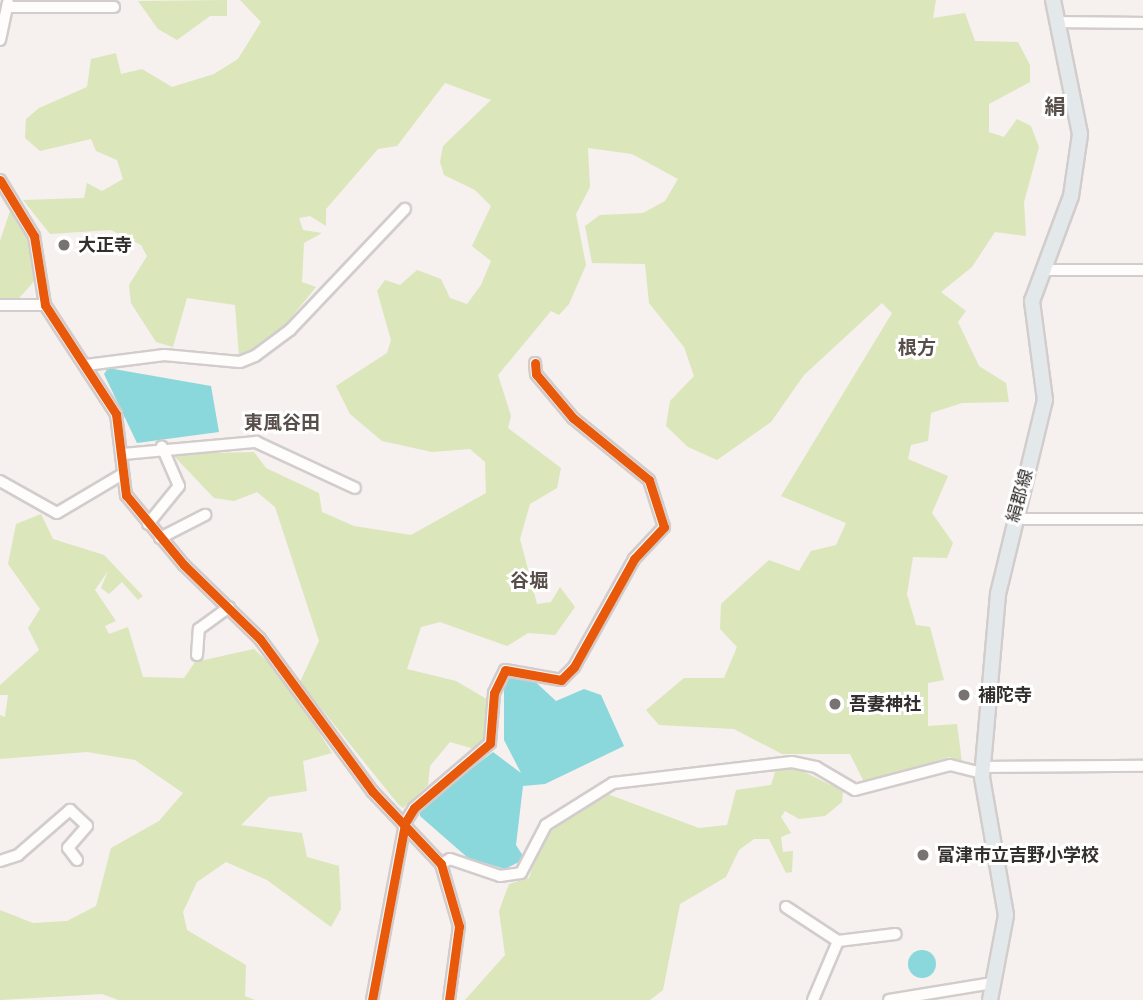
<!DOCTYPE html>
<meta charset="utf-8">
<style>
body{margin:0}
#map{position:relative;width:1143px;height:1000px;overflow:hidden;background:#f6f0ee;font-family:Roboto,"Noto Sans JP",sans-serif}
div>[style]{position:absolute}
.green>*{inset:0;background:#dbe6bb}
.water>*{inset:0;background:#8ad8dc}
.round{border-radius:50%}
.roads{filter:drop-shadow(2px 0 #d2cdcc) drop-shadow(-2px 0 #d2cdcc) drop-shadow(0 2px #d2cdcc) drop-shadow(0 -2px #d2cdcc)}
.minor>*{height:10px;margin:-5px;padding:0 5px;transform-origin:5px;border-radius:5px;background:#fefdfc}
.major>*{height:14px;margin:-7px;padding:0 7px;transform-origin:7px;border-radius:7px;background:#e3e9eb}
.cycleway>*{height:9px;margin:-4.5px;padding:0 4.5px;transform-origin:4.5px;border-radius:4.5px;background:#e8590c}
.dots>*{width:19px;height:19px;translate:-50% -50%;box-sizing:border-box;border:4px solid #fff;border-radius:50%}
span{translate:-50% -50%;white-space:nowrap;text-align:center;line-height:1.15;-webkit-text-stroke:6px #fff;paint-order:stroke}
.poi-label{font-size:18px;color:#332f2e;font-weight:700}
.left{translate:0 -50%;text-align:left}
.street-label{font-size:18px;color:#332f2e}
.neighbourhood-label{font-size:19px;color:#584f4b;font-weight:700}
.quarter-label{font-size:21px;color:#584f4b;font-weight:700}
</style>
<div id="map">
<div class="green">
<i style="clip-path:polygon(227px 0,227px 16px,210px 16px,177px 40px,158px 29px,138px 1px)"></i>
<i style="clip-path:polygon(240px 0,936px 0,933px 18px,965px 13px,975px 41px,1018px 42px,1030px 65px,1030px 82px,989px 104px,989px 132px,1004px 137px,1017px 119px,1031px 126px,1039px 147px,1024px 202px,1026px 236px,995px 232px,972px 267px,941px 292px,966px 311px,958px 322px,979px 366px,1006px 383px,1009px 402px,962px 403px,931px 413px,928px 441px,911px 445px,908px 459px,948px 476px,932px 513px,953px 543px,947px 558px,913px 557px,907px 594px,916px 625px,930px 627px,944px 680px,928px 683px,928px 726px,957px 724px,962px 762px,949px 757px,865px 784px,850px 754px,782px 754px,734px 729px,659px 725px,646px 710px,684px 678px,724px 678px,737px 647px,720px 629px,721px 604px,769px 560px,799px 571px,811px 551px,836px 545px,846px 523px,781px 496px,892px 313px,882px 303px,804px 375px,771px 422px,717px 460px,688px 447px,666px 426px,670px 401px,694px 376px,684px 347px,649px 303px,645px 264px,592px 263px,585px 226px,600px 215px,643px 213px,665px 201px,678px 179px,632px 154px,588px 148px,590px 187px,576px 214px,586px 265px,569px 304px,559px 315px,551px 311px,498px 375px,511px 416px,508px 428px,561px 468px,557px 488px,530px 504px,520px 539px,537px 604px,551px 602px,560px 587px,575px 607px,555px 635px,528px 633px,507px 646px,440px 622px,421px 627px,407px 669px,456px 681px,490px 701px,492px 738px,474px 749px,450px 742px,430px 766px,428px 785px,403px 808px,398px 804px,300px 682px,319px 641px,275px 507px,257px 492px,234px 501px,214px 498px,172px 454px,254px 452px,266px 468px,319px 493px,322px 512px,354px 526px,411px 535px,486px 493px,485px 462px,470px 449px,432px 452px,382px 441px,350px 414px,336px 386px,387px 353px,391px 340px,377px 291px,385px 280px,400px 285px,417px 270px,441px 279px,450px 298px,467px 304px,481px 285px,491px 261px,472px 246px,491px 206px,475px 190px,444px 175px,440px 162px,443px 146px,491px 100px,445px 83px,397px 146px,378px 149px,326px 209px,326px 226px,310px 216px,299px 218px,303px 230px,322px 233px,304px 243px,302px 282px,316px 287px,273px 340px,239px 356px,235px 305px,187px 298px,173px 347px,156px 342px,131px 303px,129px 285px,147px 256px,141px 245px,111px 230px,50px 234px,23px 200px,84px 198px,87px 183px,102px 191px,123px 179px,117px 160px,96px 151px,91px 139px,40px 151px,25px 138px,26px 119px,39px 108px,87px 87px,91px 59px,116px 53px,121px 74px,142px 69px,172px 87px,214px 74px,238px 59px,261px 22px)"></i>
<i style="clip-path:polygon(12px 205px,26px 228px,37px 278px,14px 304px,0 303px,0 241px)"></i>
<i style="clip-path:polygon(41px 514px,53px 539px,104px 555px,143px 596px,138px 600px,122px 582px,109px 594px,101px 588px,108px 571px,95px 590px,116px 621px,105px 626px,109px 634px,128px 627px,143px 677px,184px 678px,195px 662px,254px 649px,283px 676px,332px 753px,303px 761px,307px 791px,269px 797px,241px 825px,302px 833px,307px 857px,339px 866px,341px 909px,331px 927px,267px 880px,226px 862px,197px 882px,183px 912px,187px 930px,246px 965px,245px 996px,255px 1000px,118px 1000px,102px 994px,0 1000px,0 910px,33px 923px,67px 921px,96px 906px,111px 848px,159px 821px,183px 793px,135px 760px,87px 752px,0 759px,0 715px,5px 717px,8px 695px,0 695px,0 685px,39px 650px,28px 628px,40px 609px,8px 564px,16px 524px)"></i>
<i style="clip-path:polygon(776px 769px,798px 769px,843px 791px,842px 802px,825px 816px,799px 819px,785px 811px,781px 817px,791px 833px,781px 837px,783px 852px,793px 851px,792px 872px,786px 873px,769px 839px,754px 839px,739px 850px,726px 877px,680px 904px,663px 990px,650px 1000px,465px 1000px,505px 955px,499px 911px,509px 884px,529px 878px,541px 839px,602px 792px,699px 828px,727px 825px,736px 790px,771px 785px)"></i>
</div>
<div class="water">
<i style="clip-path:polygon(108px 368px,211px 386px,219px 432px,137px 443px,104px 374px)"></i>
<i style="clip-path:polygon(512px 673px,529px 676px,556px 701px,584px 689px,601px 695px,624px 746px,545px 784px,523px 786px,516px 845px,525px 859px,505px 869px,468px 858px,420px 816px,420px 808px,493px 752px,521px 773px,504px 740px,504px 689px)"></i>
<i class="round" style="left:908px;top:950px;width:28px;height:28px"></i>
</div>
<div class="roads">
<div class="minor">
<i style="left:8px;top:7px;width:106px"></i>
<i style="left:1058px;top:22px;width:85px;rotate:0.7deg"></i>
<i style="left:0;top:40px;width:38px;rotate:-78deg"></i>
<i style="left:0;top:180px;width:66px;rotate:58.7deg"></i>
<i style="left:34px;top:236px;width:70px;rotate:80.9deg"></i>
<i style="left:45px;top:305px;width:130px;rotate:56.9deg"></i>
<i style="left:116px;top:414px;width:82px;rotate:83deg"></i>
<i style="left:126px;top:495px;width:91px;rotate:50.4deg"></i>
<i style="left:184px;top:565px;width:106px;rotate:44.2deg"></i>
<i style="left:260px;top:639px;width:189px;rotate:53.6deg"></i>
<i style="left:372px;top:791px;width:100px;rotate:46.6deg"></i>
<i style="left:441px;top:864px;width:65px;rotate:73.8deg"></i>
<i style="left:459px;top:926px;width:75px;rotate:97.7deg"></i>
<i style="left:1042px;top:270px;width:101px"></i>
<i style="left:0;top:305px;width:45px"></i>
<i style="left:86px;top:365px;width:79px;rotate:-7.3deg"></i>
<i style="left:164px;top:355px;width:76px;rotate:5.3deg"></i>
<i style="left:240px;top:362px;width:16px;rotate:-22deg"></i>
<i style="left:255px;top:356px;width:44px;rotate:-36.6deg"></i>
<i style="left:290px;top:330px;width:167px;rotate:-46.5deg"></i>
<i style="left:123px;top:454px;width:134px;rotate:-5.2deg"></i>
<i style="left:256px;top:442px;width:109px;rotate:24.9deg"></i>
<i style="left:0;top:481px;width:65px;rotate:29.3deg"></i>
<i style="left:57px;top:513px;width:74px;rotate:-30.7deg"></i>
<i style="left:1014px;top:519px;width:129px"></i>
<i style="left:148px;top:524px;width:49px;rotate:-50.8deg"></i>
<i style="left:179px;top:486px;width:43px;rotate:-113.6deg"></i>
<i style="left:160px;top:538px;width:51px;rotate:-27.1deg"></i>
<i style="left:197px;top:655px;width:26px;rotate:-86deg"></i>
<i style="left:199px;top:629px;width:37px;rotate:-36deg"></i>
<i style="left:983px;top:767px;width:160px;rotate:-0.4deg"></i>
<i style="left:0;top:861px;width:19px;rotate:-18deg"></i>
<i style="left:18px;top:855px;width:69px;rotate:-40.9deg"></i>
<i style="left:70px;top:810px;width:23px;rotate:43deg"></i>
<i style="left:87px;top:826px;width:29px;rotate:131deg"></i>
<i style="left:68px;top:848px;width:15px;rotate:53deg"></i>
<i style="left:441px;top:864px;width:10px;rotate:-29deg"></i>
<i style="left:450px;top:859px;width:53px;rotate:18.8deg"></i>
<i style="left:500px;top:876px;width:21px;rotate:-8deg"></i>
<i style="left:521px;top:873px;width:54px;rotate:-62.5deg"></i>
<i style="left:546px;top:825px;width:79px;rotate:-32.1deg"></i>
<i style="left:613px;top:783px;width:180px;rotate:-6.7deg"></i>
<i style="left:792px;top:762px;width:25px;rotate:12deg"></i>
<i style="left:816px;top:767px;width:45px;rotate:30.5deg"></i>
<i style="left:855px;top:790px;width:98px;rotate:-14.7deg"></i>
<i style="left:950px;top:765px;width:33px;rotate:14deg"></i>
<i style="left:786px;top:907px;width:62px;rotate:33.2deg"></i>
<i style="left:372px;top:1000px;width:180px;rotate:-79.4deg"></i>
<i style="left:405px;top:823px;width:17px;rotate:-59deg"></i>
<i style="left:414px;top:808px;width:100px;rotate:-40.5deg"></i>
<i style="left:490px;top:743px;width:50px;rotate:-85.4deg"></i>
<i style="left:494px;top:693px;width:25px;rotate:-64deg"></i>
<i style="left:505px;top:670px;width:57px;rotate:10.1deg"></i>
<i style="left:561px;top:680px;width:18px;rotate:-45deg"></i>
<i style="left:574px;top:667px;width:124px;rotate:-60.9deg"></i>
<i style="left:634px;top:559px;width:44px;rotate:-46.8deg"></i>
<i style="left:664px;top:527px;width:49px;rotate:-107.7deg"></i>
<i style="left:649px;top:480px;width:98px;rotate:-140.8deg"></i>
<i style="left:573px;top:418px;width:57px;rotate:-130.1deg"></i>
<i style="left:536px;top:374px;width:11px;rotate:-95deg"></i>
<i style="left:813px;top:1000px;width:64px;rotate:-67deg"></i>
<i style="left:838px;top:941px;width:58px;rotate:-6.9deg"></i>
<i style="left:889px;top:1000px;width:105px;rotate:-9.3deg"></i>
</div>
<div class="major">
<i style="left:990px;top:1000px;width:86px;rotate:-79.3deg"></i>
<i style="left:1006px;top:915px;width:140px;rotate:-99.9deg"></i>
<i style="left:982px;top:777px;width:184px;rotate:-85deg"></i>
<i style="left:998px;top:594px;width:200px;rotate:-76.4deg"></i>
<i style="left:1045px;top:400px;width:100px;rotate:-97.5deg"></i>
<i style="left:1032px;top:301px;width:112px;rotate:-69.6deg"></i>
<i style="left:1071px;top:196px;width:63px;rotate:-81.7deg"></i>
<i style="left:1080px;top:134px;width:137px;rotate:-101.4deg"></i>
</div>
</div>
<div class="cycleway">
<i style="left:0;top:180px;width:66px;rotate:58.7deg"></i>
<i style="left:34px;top:236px;width:70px;rotate:80.9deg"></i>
<i style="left:45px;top:305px;width:130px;rotate:56.9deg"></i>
<i style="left:116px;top:414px;width:82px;rotate:83deg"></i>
<i style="left:126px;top:495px;width:91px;rotate:50.4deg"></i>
<i style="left:184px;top:565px;width:106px;rotate:44.2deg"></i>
<i style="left:260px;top:639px;width:189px;rotate:53.6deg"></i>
<i style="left:372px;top:791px;width:100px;rotate:46.6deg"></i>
<i style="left:441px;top:864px;width:65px;rotate:73.8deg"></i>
<i style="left:459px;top:926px;width:75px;rotate:97.7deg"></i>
<i style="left:372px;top:1000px;width:180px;rotate:-79.4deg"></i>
<i style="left:405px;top:823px;width:17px;rotate:-59deg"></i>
<i style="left:414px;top:808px;width:100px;rotate:-40.5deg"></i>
<i style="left:490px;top:743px;width:50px;rotate:-85.4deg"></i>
<i style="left:494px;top:693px;width:25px;rotate:-64deg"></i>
<i style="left:505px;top:670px;width:57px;rotate:10.1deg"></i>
<i style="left:561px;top:680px;width:18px;rotate:-45deg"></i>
<i style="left:574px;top:667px;width:124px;rotate:-60.9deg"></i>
<i style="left:634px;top:559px;width:44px;rotate:-46.8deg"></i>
<i style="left:664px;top:527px;width:49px;rotate:-107.7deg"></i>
<i style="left:649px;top:480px;width:98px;rotate:-140.8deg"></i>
<i style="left:573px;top:418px;width:57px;rotate:-130.1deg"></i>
<i style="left:536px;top:374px;width:11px;rotate:-95deg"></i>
</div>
<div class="dots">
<i style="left:64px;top:245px;background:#777371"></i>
<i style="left:964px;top:695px;background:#777371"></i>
<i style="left:835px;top:704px;background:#777371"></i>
<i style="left:923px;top:855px;background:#777371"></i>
</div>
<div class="poi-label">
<span class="left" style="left:78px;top:245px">大正寺</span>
<span class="left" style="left:978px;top:695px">補陀寺</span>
<span class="left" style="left:849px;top:704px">吾妻神社</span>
<span class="left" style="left:937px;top:855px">富津市立吉野小学校</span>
</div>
<div class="street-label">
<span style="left:1020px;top:496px;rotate:-74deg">絹郡線</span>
</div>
<div class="neighbourhood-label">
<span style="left:917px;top:348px">根方</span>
<span style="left:282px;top:423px">東風谷田</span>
<span style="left:529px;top:581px">谷堀</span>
</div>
<div class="quarter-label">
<span style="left:1055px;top:107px">絹</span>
</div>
</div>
